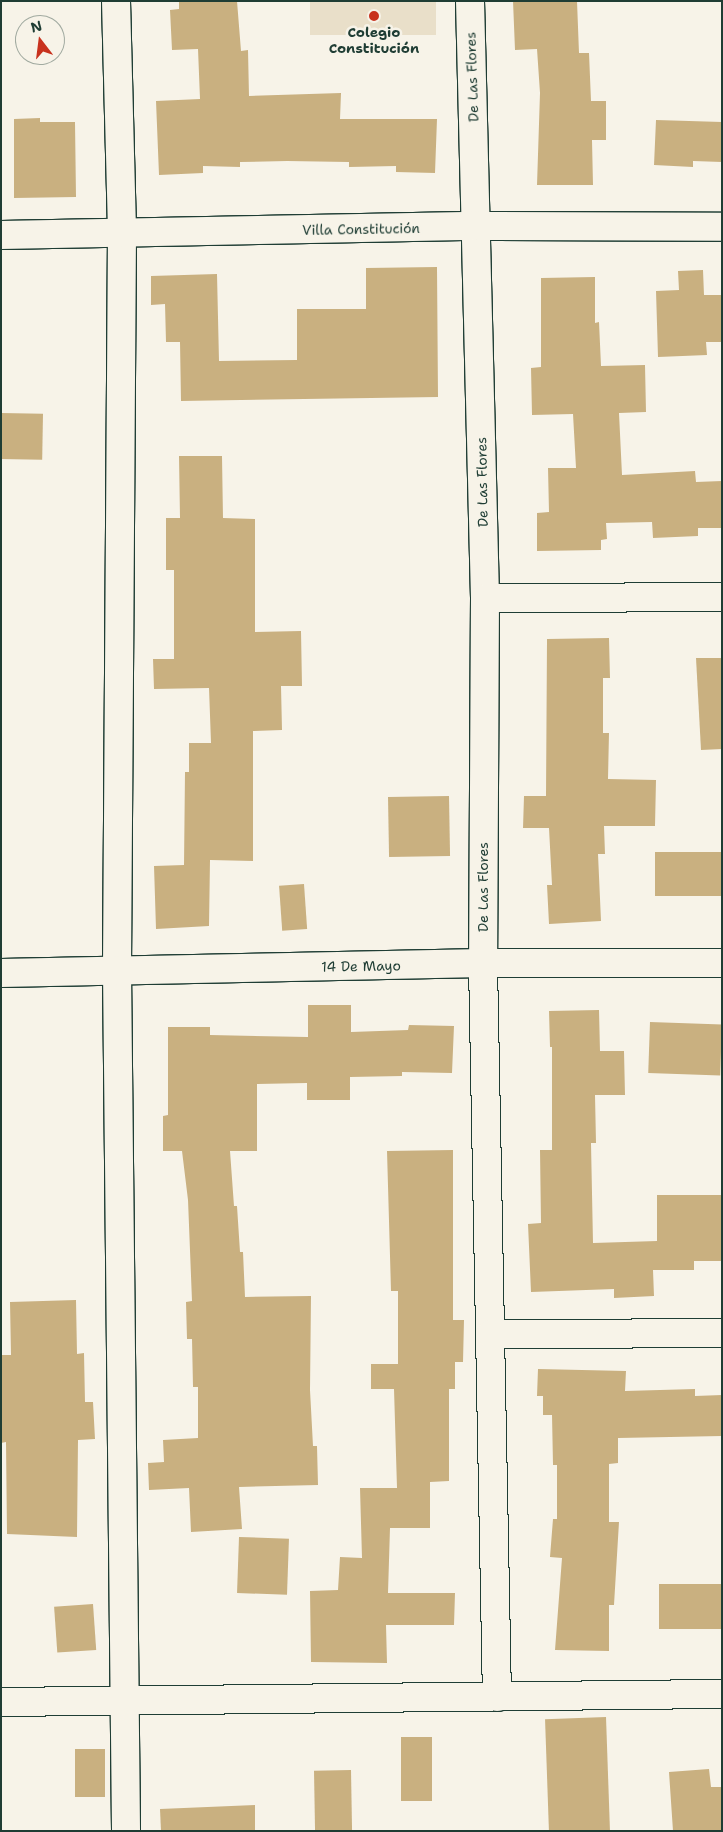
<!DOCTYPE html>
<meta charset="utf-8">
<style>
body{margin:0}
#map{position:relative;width:723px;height:1832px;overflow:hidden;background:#f7f3e8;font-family:"Shantell Sans",sans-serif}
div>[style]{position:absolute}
.built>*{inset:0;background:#e9dfc9;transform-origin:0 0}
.building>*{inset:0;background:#c9b080;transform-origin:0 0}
.roads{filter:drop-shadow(1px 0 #1f3d34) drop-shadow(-1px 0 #1f3d34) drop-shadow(0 1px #1f3d34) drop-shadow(0 -1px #1f3d34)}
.street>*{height:28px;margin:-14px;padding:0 14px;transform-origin:14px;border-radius:14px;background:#f7f3e8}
.dots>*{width:14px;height:14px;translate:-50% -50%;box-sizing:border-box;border:2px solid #f7f3e8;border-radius:50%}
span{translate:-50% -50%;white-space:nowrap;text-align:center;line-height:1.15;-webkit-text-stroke:5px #f7f3e8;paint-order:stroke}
.poi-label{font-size:14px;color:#1f3d34;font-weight:700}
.street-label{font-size:14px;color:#1f3d34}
.frame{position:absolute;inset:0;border:2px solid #1f3d34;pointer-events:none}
.north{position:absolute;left:15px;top:15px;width:50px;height:50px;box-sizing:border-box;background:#f7f3e8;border:1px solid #a1aaa0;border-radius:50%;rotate:345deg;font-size:14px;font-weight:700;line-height:20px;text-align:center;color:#1f3d34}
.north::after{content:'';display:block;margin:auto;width:18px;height:22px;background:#c8321e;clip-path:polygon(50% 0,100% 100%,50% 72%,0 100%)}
</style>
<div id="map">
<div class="built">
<i style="left:310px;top:1px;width:126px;height:34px"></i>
</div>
<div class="building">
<i style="clip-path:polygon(179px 1px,237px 1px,241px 51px,248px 50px,249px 96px,341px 93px,340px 119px,437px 119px,435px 173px,396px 172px,396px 166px,349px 167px,349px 162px,287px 161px,240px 162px,240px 167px,203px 166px,203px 173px,159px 175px,156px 101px,200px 99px,198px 49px,172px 50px,170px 10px,179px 9px)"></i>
<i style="clip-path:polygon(513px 1px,577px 1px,579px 53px,589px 53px,591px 101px,606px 101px,606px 140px,592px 140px,593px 185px,537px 185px,540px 93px,537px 49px,515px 50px)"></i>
<i style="clip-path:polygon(40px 118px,40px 122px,75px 122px,76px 197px,14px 198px,14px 119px)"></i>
<i style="clip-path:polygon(656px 120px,722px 122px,722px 162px,693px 161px,693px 167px,654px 165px)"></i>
<i style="clip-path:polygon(437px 267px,438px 397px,181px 401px,180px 342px,166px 342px,165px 304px,151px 305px,151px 276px,217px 274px,219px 361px,297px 360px,297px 309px,366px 309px,366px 268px)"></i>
<i style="clip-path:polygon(703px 270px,704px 295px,722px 295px,722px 342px,706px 342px,707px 355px,658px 357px,656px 291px,679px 290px,678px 271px)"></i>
<i style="clip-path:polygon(595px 277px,595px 323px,599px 322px,601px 366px,645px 365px,646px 412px,619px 413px,622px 475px,695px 471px,696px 482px,722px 481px,722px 528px,698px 528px,698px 536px,653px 538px,652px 522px,606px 523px,607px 539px,601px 540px,601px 550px,537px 551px,537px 513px,549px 512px,548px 468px,576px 468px,573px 414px,532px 415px,531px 368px,541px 367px,541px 278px)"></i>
<i style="left:1px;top:413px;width:42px;height:46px;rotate:1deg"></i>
<i style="clip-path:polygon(179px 456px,222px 456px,223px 518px,255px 519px,255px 632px,301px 631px,302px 686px,281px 686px,282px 730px,253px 731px,253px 861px,210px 860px,209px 926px,156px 929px,154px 866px,184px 865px,185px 772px,189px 772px,189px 743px,211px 743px,209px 688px,154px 689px,153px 659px,174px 659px,174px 570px,166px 570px,166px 518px,180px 518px)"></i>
<i style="clip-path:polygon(609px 638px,610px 678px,603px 678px,603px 733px,609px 733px,608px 779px,656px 780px,655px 826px,604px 826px,605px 854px,598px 854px,601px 921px,549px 924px,547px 885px,552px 885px,549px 828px,523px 828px,524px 796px,546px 796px,547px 639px)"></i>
<i style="clip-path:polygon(696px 658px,722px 658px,722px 749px,701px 750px)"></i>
<i style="left:449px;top:796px;width:60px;height:61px;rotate:89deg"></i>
<i style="left:722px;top:852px;width:44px;height:67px;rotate:90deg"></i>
<i style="left:304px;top:884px;width:45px;height:25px;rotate:86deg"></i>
<i style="clip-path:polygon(308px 1005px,351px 1005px,351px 1032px,408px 1030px,409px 1025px,454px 1026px,452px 1073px,402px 1072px,402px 1076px,350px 1077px,350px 1100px,307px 1100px,307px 1083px,257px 1084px,257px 1151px,230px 1151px,234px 1206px,237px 1206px,240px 1252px,243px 1252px,245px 1297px,311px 1296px,310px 1390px,313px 1446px,317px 1446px,318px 1485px,239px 1487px,242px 1529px,191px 1532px,189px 1488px,149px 1490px,148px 1463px,164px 1462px,163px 1440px,198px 1438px,198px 1387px,193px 1387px,192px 1339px,187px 1339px,186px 1302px,192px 1301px,188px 1200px,182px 1151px,163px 1151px,163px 1116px,168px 1115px,168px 1027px,210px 1027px,210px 1035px,308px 1037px)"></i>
<i style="clip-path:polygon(599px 1010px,600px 1051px,624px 1051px,625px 1095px,595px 1095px,596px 1143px,591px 1143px,593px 1243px,657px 1241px,657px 1195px,722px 1195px,722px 1261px,694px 1261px,694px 1270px,653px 1270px,654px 1296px,614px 1298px,614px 1289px,531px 1292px,528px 1224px,541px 1223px,540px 1150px,552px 1150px,552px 1047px,550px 1047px,549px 1011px)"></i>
<i style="left:650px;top:1022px;width:72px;height:51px;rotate:2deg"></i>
<i style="clip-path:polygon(453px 1150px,453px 1320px,464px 1320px,463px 1362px,455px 1362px,455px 1389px,449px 1389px,449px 1481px,430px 1482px,430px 1528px,390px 1528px,388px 1593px,455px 1593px,454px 1625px,386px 1625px,387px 1663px,311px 1662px,310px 1591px,338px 1590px,340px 1557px,362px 1558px,360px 1488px,397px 1488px,394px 1389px,371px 1389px,371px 1364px,398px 1364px,398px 1291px,391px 1291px,387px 1151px)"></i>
<i style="clip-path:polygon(76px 1300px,77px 1354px,84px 1353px,85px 1402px,93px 1402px,95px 1439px,78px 1440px,77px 1537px,7px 1534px,6px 1442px,1px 1443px,1px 1405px,2px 1355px,11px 1355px,10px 1302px)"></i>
<i style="clip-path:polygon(538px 1369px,626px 1371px,625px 1391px,695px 1389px,695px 1396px,722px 1395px,722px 1436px,618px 1438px,618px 1463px,609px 1464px,609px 1522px,619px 1522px,614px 1605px,609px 1605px,609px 1651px,555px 1650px,562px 1558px,550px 1557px,553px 1519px,557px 1519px,557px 1465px,553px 1465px,552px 1415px,543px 1415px,543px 1396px,537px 1396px)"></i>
<i style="left:239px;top:1537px;width:50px;height:56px;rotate:2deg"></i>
<i style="left:722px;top:1584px;width:45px;height:63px;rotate:90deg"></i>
<i style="left:93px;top:1604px;width:46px;height:39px;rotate:86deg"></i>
<i style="left:606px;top:1717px;width:114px;height:61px;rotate:88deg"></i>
<i style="left:401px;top:1737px;width:31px;height:64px"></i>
<i style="left:75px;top:1749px;width:30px;height:48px"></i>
<i style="clip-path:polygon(709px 1769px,711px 1787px,722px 1787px,722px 1831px,673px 1831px,669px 1772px)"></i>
<i style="left:351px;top:1770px;width:61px;height:37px;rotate:89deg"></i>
<i style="clip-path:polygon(255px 1805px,255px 1831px,161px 1831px,160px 1809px)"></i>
</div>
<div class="roads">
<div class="street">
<i style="left:116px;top:1px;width:232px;rotate:88.5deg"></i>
<i style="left:122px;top:233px;width:737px;rotate:90.39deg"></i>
<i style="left:117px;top:970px;width:861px;rotate:89.4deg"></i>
<i style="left:470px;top:1px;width:597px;rotate:88.56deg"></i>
<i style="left:485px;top:598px;width:365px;rotate:90.3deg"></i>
<i style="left:483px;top:963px;width:734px;rotate:88.91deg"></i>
<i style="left:1px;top:235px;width:476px;rotate:-1.1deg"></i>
<i style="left:477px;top:226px;width:245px;rotate:0.2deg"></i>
<i style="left:485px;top:598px;width:237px;rotate:-0.2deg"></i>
<i style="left:1px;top:973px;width:482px;rotate:-1.2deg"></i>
<i style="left:483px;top:963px;width:239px"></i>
<i style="left:491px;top:1334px;width:231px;rotate:-0.2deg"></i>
<i style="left:1px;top:1702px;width:721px;rotate:-0.64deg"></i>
</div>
</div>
<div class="dots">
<i style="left:374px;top:16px;background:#c8321e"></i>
</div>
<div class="poi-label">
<span style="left:374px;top:40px">Colegio<br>Constitución</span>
</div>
<div class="street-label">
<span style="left:472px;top:77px;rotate:-92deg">De Las Flores</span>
<span style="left:361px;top:229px;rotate:-1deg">Villa Constitución</span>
<span style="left:482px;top:482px;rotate:-91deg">De Las Flores</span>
<span style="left:483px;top:887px;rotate:-90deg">De Las Flores</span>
<span style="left:361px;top:966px;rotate:-1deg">14 De Mayo</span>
</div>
<div class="frame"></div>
<div class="north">N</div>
</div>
